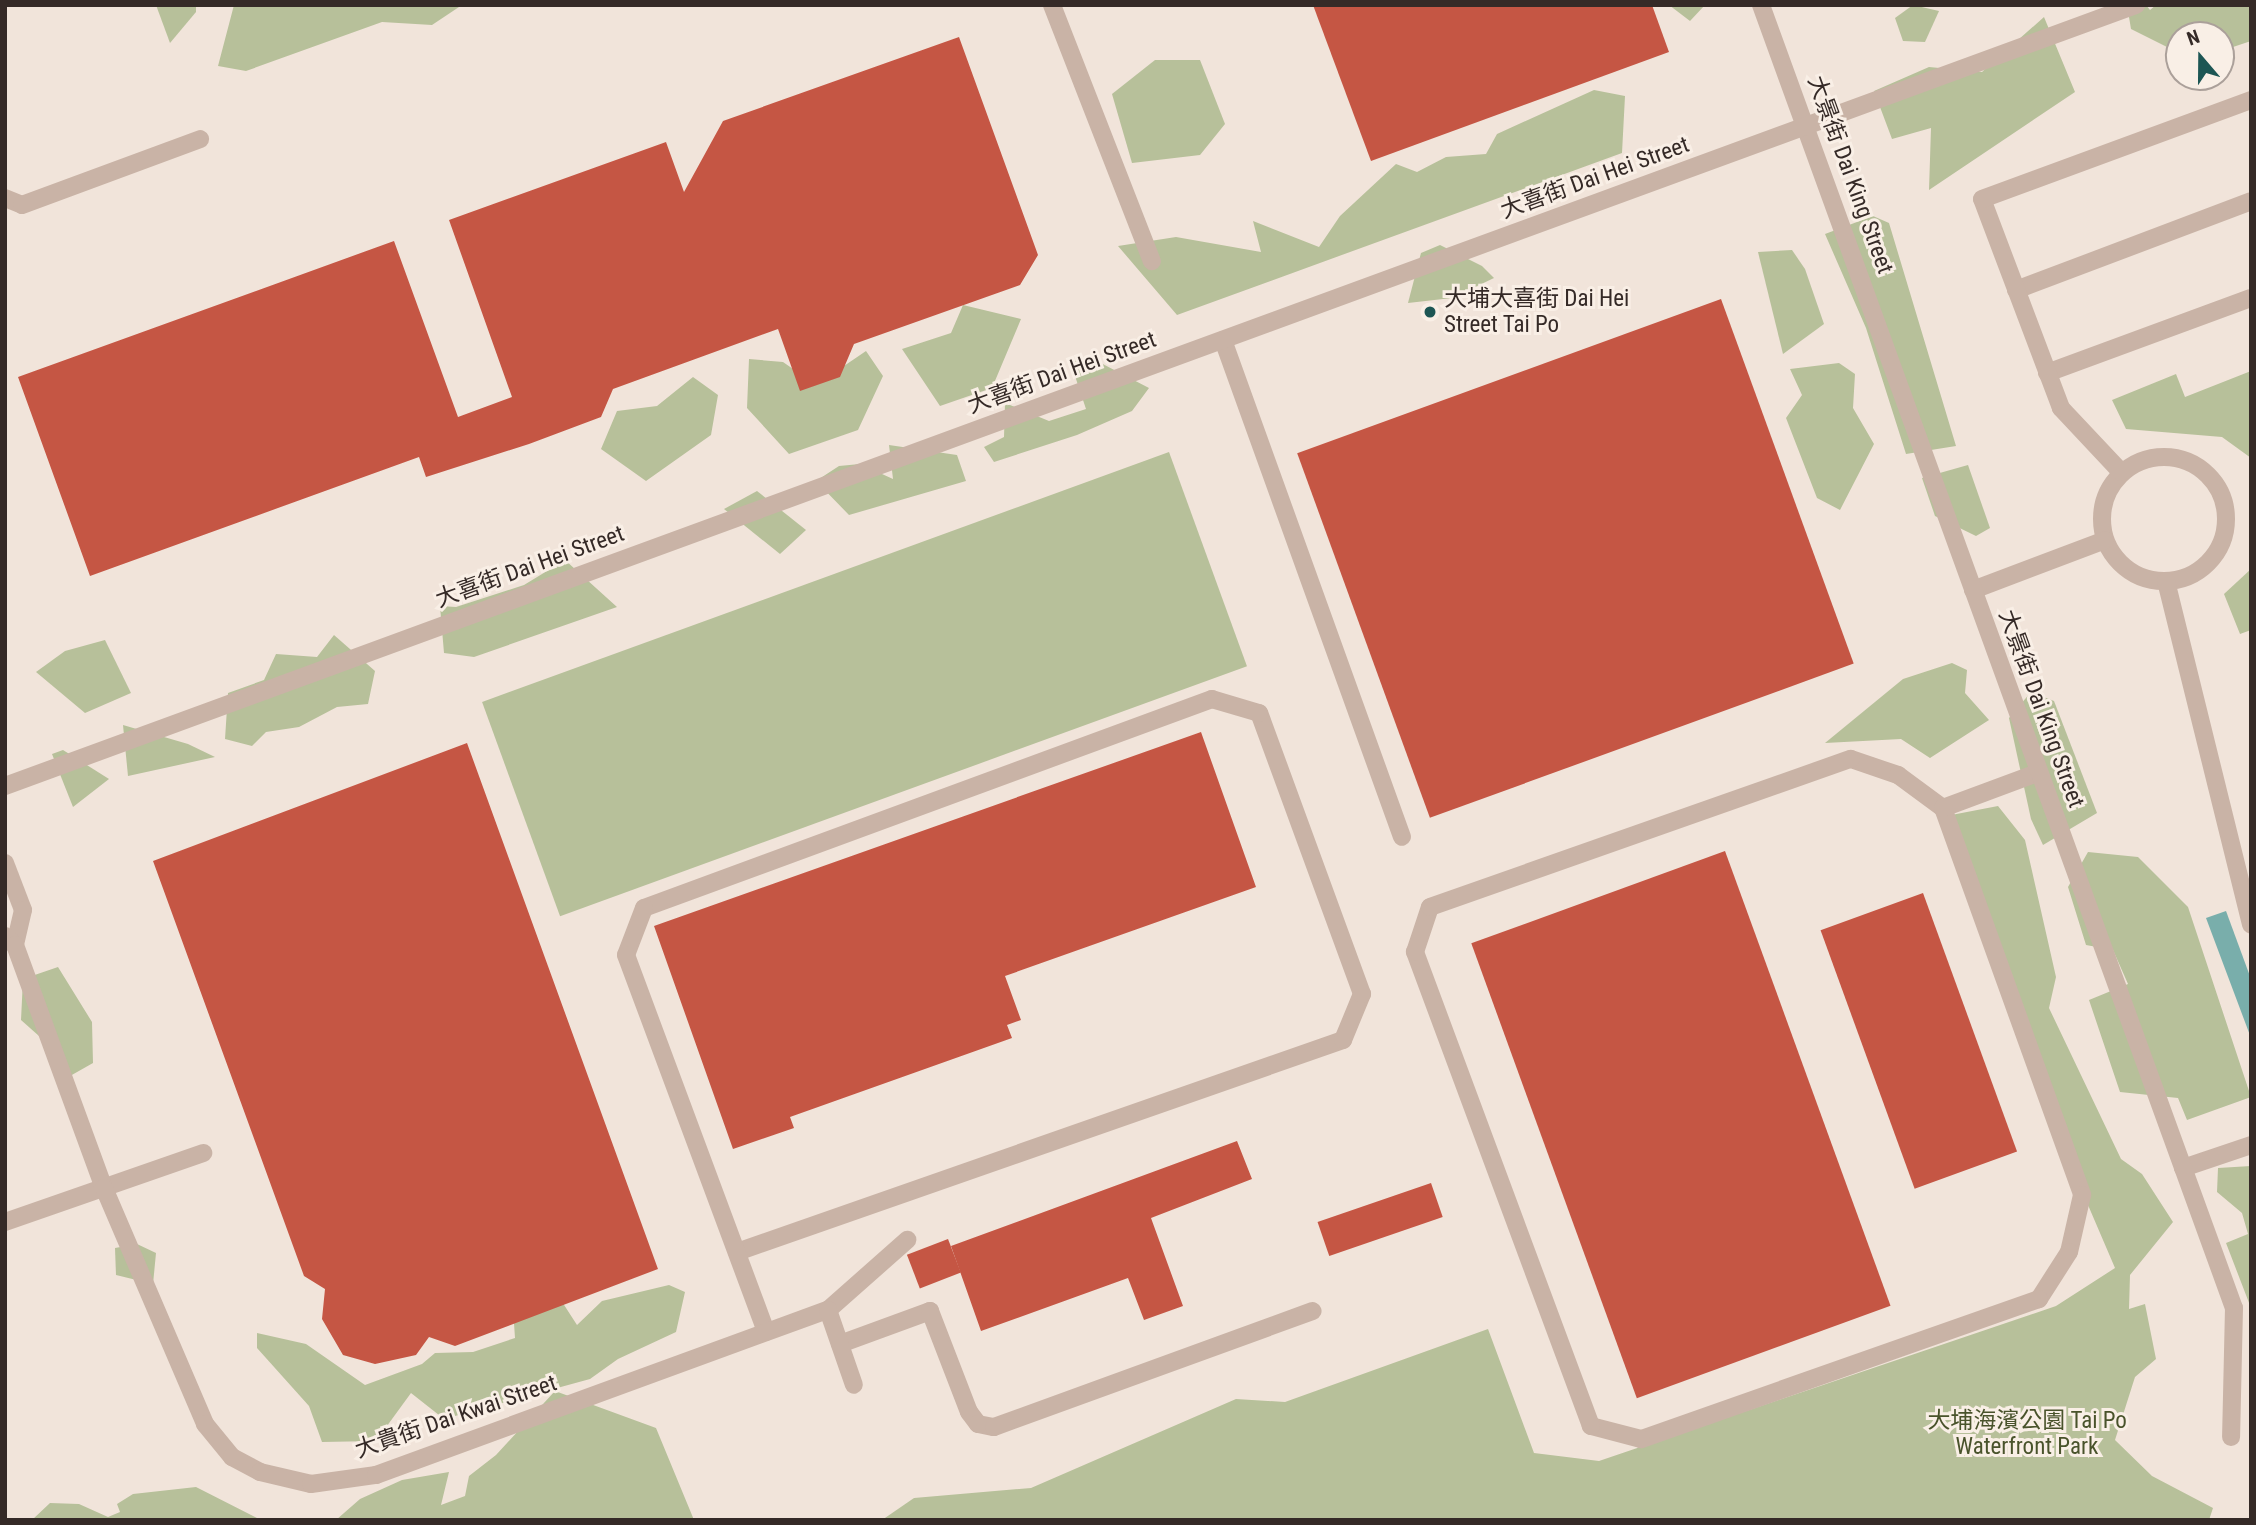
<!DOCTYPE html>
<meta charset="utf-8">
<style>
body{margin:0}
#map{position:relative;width:2256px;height:1525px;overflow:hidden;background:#f1e4da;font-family:"Roboto Condensed","Noto Sans TC",sans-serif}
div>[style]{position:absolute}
.green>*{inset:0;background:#b7c09a;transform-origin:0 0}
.water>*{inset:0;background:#79aeab}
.building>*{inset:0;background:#c55644;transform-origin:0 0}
.service>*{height:18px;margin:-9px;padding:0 9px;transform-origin:9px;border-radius:9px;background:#c9b3a6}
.service>.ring{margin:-9px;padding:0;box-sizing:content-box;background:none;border:18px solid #c9b3a6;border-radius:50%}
.minor>*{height:18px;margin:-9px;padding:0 9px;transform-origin:9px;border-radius:9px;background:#c9b3a6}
.dots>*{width:19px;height:19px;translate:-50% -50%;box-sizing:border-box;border:4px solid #f9efe6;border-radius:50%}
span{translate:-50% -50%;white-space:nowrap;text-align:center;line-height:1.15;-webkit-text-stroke:6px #f9efe6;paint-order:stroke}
.street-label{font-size:23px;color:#352a27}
.poi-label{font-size:23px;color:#352a27}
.left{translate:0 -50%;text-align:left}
.park-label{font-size:23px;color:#49532b}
.frame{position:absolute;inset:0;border:7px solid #352a27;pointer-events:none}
.north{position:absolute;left:2165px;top:21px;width:70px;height:70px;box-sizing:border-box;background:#f9efe6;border:2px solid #aba09a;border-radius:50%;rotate:340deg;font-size:19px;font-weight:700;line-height:28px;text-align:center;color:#352a27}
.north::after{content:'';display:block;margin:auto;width:24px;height:32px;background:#1d5654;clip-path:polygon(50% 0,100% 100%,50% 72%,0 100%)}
</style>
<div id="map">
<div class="green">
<i style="clip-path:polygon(156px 5px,196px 5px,196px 12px,170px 43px)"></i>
<i style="clip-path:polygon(234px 5px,462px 5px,432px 25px,382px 22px,246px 71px,218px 66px)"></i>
<i style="clip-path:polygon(1669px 5px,1705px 5px,1690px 21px)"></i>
<i style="clip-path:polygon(1913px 5px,1939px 11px,1925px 42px,1903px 41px,1895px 18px)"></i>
<i style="clip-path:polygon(2127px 5px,2146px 5px,2150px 10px,2156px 5px,2251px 5px,2251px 41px,2221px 51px,2221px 35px,2179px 35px,2179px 53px,2131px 29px)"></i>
<i style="clip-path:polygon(2044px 17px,2075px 92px,1929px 190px,1931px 128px,1892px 139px,1874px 91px,1929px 67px,1982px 72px)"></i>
<i style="clip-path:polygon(1155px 60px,1200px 60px,1225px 124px,1200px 155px,1132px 163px,1112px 94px)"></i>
<i style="clip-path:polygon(1594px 90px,1625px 96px,1622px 153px,1177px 315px,1118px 246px,1176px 237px,1261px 252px,1253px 221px,1319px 247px,1340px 216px,1396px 164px,1417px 172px,1446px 157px,1486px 154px,1497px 134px)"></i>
<i style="clip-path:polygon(1873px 216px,1889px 223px,1956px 446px,1906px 454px,1866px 328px,1825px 234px)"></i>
<i style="clip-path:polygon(1440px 245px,1482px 266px,1494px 278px,1452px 298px,1408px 303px,1421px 253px)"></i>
<i style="clip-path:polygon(1792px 250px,1805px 269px,1824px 324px,1783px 354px,1758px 252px)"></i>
<i style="clip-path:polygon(963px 305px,1021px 319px,992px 388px,940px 406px,902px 349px,951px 333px)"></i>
<i style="clip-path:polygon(866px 351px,883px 376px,858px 430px,789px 454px,747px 408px,749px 359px,783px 362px,816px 385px)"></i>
<i style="clip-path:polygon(1095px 360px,1149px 388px,1132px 411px,1077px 435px,994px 462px,984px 447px,1004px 437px,1005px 403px,1049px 421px,1086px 409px,1070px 361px)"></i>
<i style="clip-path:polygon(1839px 363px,1855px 374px,1853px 408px,1874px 444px,1840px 510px,1817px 498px,1786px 418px,1802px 395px,1790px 369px)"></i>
<i style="clip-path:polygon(2251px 371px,2251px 458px,2222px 437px,2126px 429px,2112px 400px,2176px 374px,2185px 397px)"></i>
<i style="clip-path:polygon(693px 377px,718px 395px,711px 435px,646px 481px,601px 449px,617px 411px,657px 406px)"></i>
<i style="clip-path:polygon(889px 445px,957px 455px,966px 481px,849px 515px,816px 481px,839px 466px,860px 464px,893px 479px)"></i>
<i style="left:1169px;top:452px;width:228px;height:731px;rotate:70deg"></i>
<i style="clip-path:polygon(1968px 465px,1990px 528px,1976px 536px,1935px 516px,1922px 478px)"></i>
<i style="clip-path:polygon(757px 491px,806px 530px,780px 554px,724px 509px)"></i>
<i style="clip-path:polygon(565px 560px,617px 607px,474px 657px,444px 653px,440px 606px,456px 607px,524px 585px)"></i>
<i style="clip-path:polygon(2251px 569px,2251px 630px,2240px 634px,2224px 594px)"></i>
<i style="clip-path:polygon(334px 635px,375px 671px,368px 704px,337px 707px,299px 727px,266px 732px,252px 746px,225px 739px,228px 693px,264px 680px,276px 654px,317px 657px)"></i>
<i style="clip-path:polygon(105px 640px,131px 693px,85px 713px,36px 672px,65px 651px)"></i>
<i style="clip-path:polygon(1952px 663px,1967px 670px,1965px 693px,1989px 720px,1930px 758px,1901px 739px,1825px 743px,1903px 679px)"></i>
<i style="clip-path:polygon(2031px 692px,2054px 701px,2097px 813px,2043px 845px,2031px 819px,2009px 718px)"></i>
<i style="clip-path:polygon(123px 725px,188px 744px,215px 757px,128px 776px)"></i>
<i style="clip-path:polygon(63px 750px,109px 779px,73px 807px,52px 754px)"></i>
<i style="clip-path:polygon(1998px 806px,2025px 840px,2056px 977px,2049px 1008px,2121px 1159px,2142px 1174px,2173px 1222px,2130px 1275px,2129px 1309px,2145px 1304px,2156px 1359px,2135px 1377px,2115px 1440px,2152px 1476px,2213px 1508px,2209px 1520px,882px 1520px,914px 1498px,1031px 1488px,1236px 1399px,1285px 1402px,1488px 1329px,1534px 1453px,1599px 1461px,2056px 1306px,2115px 1268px,2067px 1156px,1941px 817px)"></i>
<i style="clip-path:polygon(2088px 852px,2138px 857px,2188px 907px,2251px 1097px,2187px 1120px,2178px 1098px,2120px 1092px,2089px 1000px,2128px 984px,2113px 950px,2086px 945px,2068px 887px)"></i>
<i style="clip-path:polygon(58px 967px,92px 1022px,93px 1063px,63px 1080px,48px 1044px,21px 1020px,23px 979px)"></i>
<i style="clip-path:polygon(2251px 1166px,2251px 1308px,2226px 1243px,2248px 1234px,2242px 1213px,2217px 1192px,2218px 1168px)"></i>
<i style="clip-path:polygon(137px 1244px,156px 1253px,153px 1284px,116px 1275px,115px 1248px)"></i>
<i style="clip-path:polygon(669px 1285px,685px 1292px,676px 1332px,618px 1359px,590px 1379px,444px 1419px,411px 1393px,376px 1441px,322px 1442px,309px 1406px,257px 1348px,257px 1333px,306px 1344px,365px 1385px,422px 1364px,435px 1353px,473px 1352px,515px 1338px,513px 1309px,557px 1294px,577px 1325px,602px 1301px)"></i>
<i style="clip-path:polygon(555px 1391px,656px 1428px,694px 1520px,336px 1520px,360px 1499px,402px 1480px,449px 1472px,441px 1505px,465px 1496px,469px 1476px,496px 1455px)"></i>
<i style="clip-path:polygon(196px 1487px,261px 1520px,32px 1520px,50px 1503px,79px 1504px,108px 1517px,120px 1512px,117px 1504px,133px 1494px)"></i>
</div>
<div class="water">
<i style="clip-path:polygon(2226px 911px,2251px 979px,2251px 1038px,2206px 918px)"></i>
</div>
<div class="building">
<i style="clip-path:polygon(1313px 5px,1652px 5px,1669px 52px,1371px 161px)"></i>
<i style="clip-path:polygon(959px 37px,1038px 255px,1020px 285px,854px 344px,840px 377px,800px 391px,778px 329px,613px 389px,601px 417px,529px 444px,426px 477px,419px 457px,90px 576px,18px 377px,394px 241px,458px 417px,512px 397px,449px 220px,666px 142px,684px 192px,723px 121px)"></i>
<i style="left:1721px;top:299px;width:388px;height:451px;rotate:70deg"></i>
<i style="clip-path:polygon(1201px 732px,1256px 887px,1005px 976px,1021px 1020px,1007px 1025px,1012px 1038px,790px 1117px,794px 1128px,733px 1149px,654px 926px)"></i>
<i style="clip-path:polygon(467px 743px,658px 1269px,455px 1346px,429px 1337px,416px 1355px,375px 1364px,343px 1355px,322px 1319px,325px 1289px,304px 1276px,153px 861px)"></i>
<i style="left:1725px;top:851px;width:484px;height:270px;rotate:70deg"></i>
<i style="left:1923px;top:893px;width:275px;height:109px;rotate:70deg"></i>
<i style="clip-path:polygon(1237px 1141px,1252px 1179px,1151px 1218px,1183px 1306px,1144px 1320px,1128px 1278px,981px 1331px,951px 1246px)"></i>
<i style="left:1431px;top:1183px;width:36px;height:120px;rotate:71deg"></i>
<i style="left:948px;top:1239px;width:36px;height:44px;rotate:69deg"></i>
</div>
<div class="service">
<i style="left:1052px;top:5px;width:275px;rotate:68.7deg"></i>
<i style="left:5px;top:198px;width:18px;rotate:22deg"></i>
<i style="left:22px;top:205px;width:190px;rotate:-20.3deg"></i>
<i style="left:2016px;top:290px;width:251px;rotate:-20.7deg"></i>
<i style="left:1223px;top:340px;width:528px;rotate:70.19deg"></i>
<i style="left:2047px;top:373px;width:217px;rotate:-20.2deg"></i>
<i class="ring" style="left:2102px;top:457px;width:106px;height:106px"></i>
<i style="left:2121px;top:472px;width:88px;rotate:-133.2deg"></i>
<i style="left:2061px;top:408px;width:223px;rotate:-110.7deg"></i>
<i style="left:1982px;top:199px;width:287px;rotate:-20.2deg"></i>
<i style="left:2166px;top:581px;width:354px;rotate:76.1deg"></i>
<i style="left:1973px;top:590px;width:141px;rotate:-20.7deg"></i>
<i style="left:1851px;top:759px;width:50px;rotate:18.8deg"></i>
<i style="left:1898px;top:775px;width:56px;rotate:36.3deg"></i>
<i style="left:1943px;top:808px;width:411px;rotate:70.2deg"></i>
<i style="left:2082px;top:1195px;width:58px;rotate:102.8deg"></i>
<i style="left:2069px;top:1252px;width:56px;rotate:122.6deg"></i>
<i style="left:2039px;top:1299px;width:422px;rotate:160.6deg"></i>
<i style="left:1641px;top:1439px;width:52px;rotate:-165.4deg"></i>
<i style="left:1591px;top:1426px;width:506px;rotate:-110.37deg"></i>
<i style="left:1415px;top:952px;width:47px;rotate:-71.6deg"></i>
<i style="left:1430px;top:907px;width:446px;rotate:-19.4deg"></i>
<i style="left:1943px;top:808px;width:100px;rotate:-20.4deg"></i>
<i style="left:2183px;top:1168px;width:72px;rotate:-18.7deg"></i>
<i style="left:5px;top:1222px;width:210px;rotate:-19.2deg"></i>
<i style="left:737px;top:1252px;width:642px;rotate:-19.28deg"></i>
<i style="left:1343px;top:1040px;width:50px;rotate:-67.6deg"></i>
<i style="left:1362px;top:994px;width:299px;rotate:-110.1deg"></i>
<i style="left:1259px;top:713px;width:49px;rotate:-163.4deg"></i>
<i style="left:1212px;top:699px;width:605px;rotate:159.8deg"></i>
<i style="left:644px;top:908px;width:50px;rotate:111deg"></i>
<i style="left:626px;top:955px;width:402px;rotate:69.6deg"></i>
<i style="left:828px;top:1310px;width:106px;rotate:-41.5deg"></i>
<i style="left:840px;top:1344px;width:96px;rotate:-20.1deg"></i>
<i style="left:930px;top:1311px;width:108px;rotate:68.9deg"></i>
<i style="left:969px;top:1412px;width:15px;rotate:53deg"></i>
<i style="left:978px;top:1424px;width:16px;rotate:11deg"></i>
<i style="left:994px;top:1427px;width:339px;rotate:-20deg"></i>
</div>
<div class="minor">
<i style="left:1761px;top:5px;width:1386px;rotate:70.05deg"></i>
<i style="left:2234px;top:1308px;width:129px;rotate:91.3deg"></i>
<i style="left:5px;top:786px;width:2270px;rotate:-20.13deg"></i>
<i style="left:5px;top:863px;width:50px;rotate:69deg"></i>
<i style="left:23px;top:910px;width:36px;rotate:103deg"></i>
<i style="left:5px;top:936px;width:13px;rotate:42deg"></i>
<i style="left:15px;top:945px;width:259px;rotate:69.9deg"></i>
<i style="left:104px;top:1188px;width:257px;rotate:66.8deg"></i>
<i style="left:205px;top:1424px;width:43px;rotate:50.7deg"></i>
<i style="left:232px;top:1457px;width:32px;rotate:28deg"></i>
<i style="left:260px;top:1472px;width:52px;rotate:13.2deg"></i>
<i style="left:311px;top:1484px;width:66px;rotate:-7.9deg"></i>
<i style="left:376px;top:1475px;width:481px;rotate:-20.1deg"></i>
<i style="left:828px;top:1310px;width:79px;rotate:70.9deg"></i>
</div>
<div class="dots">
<i style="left:1430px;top:312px;background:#1d5654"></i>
</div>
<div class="street-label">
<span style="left:1850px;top:175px;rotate:70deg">大景街 Dai King Street</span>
<span style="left:1595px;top:178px;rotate:-20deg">大喜街 Dai Hei Street</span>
<span style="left:1062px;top:373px;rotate:-20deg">大喜街 Dai Hei Street</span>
<span style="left:530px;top:567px;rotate:-20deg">大喜街 Dai Hei Street</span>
<span style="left:2041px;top:709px;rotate:70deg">大景街 Dai King Street</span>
<span style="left:456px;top:1417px;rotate:-19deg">大貴街 Dai Kwai Street</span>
</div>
<div class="poi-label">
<span class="left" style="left:1444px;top:312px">大埔大喜街 Dai Hei<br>Street Tai Po</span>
</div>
<div class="park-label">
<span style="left:2027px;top:1434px">大埔海濱公園 Tai Po<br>Waterfront Park</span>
</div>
<div class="frame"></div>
<div class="north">N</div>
</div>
